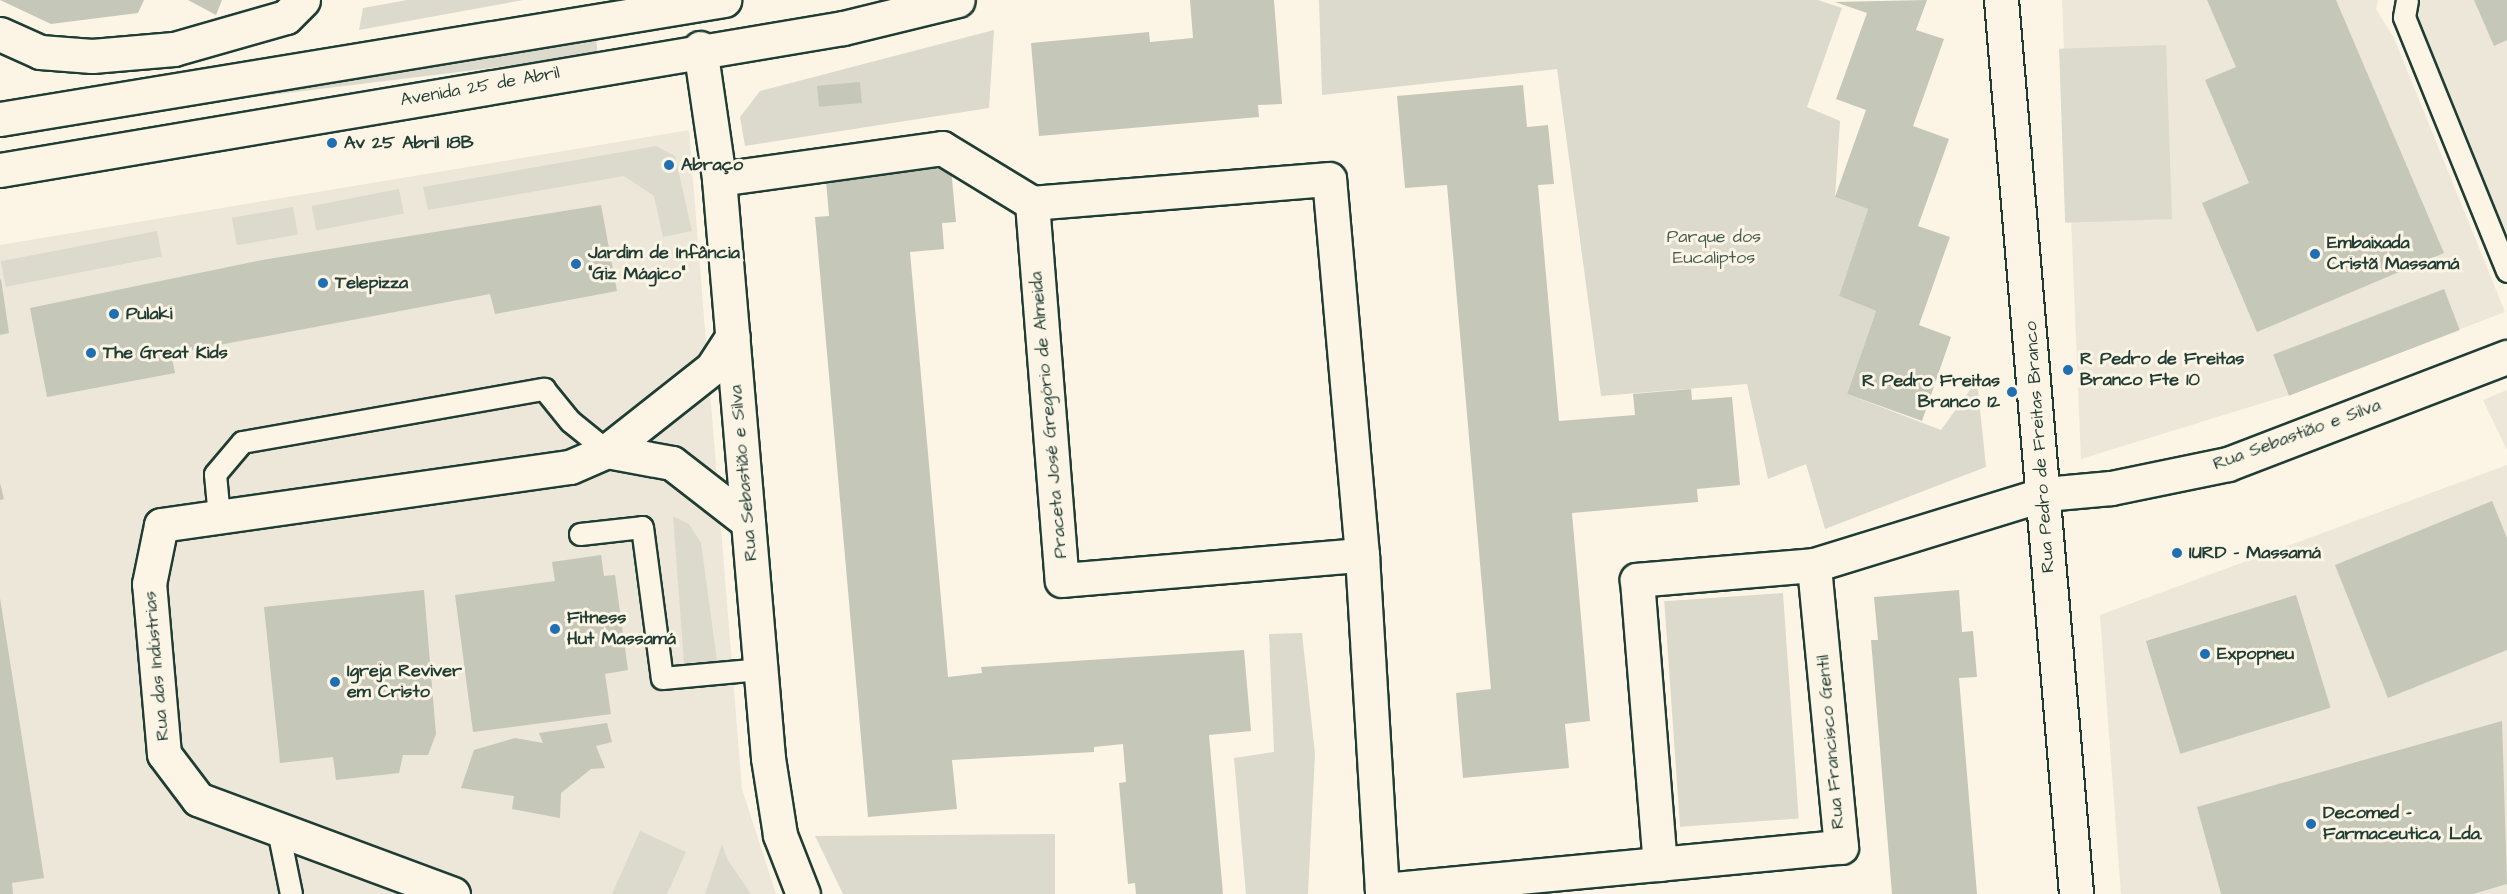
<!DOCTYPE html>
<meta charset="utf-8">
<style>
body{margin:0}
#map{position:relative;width:2507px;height:894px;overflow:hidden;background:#fcf5e5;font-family:"Architects Daughter",sans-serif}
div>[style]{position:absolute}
.built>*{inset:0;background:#ece7d8}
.green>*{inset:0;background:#dcdacc;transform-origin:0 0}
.building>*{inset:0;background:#c5c7b9;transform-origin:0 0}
.roads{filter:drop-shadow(2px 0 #1f3d34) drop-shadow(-2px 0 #1f3d34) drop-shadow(0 2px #1f3d34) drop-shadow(0 -2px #1f3d34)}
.lane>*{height:21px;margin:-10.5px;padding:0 10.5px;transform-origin:10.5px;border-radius:10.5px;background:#fcf5e5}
.street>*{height:33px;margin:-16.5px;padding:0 16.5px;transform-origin:16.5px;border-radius:16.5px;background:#fcf5e5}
.secondary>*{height:33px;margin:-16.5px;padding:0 16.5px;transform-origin:16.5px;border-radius:16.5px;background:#fcf5e5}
.dots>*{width:16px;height:16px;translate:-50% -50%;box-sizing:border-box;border:3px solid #fcf5e5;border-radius:50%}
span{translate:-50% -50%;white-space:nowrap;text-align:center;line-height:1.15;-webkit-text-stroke:6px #fcf5e5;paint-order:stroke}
.street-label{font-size:18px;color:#1f3d34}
.poi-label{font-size:18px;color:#1f3d34;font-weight:700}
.left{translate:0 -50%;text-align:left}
.right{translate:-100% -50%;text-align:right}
.park-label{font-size:18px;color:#455c52}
</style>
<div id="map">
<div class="built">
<i style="clip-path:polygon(2062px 0,2378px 0,2376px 9px,2394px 38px,2505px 312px,2289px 395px,2081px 459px)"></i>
<i style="clip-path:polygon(2414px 0,2507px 0,2507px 233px,2404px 17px)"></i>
<i style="clip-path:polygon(689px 130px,742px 789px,776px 894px,0 894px,0 245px)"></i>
<i style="clip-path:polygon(2507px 390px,2507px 450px,2483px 400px)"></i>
<i style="clip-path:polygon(2507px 465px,2507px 894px,2121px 894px,2100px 615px)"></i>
</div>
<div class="green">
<i style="clip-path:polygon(407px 0,523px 0,359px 30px,363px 8px)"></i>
<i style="clip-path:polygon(1319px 0,1818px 0,1842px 8px,1807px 107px,1840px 121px,1835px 197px,1868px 209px,1839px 296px,1876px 311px,1847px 394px,1941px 430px,1977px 380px,1986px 467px,1825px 529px,1806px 464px,1768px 479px,1747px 384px,1601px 396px,1557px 69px,1322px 95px)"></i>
<i style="clip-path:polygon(994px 30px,989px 108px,745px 146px,740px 117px,760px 91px)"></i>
<i style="left:596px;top:39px;width:16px;height:605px;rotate:83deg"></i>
<i style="left:2166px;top:45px;width:174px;height:107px;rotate:88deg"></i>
<i style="clip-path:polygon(656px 146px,675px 156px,692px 231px,663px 237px,654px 196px,624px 176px,428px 210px,423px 187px)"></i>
<i style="left:399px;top:189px;width:25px;height:89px;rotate:79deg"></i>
<i style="left:293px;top:207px;width:28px;height:62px;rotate:80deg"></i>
<i style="left:157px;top:231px;width:26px;height:159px;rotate:79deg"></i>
<i style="clip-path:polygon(673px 516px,689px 524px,701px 543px,717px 661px,684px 663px)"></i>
<i style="left:1783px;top:593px;width:226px;height:119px;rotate:86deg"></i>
<i style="clip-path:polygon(1302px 633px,1315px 754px,1308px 894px,1246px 894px,1234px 758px,1274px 752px,1269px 634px)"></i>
<i style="clip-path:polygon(640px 831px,686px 852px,667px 894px,612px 894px)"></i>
<i style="clip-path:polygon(1055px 834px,1055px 894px,843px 894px,815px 836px)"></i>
<i style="clip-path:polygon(722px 844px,727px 859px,751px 894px,705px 894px)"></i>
</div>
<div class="building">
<i style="clip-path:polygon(0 0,144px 0,138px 13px,51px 24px)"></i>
<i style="clip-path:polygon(188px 0,222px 0,216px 15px)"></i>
<i style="clip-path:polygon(1190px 0,1274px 0,1282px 104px,1258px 105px,1259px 117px,1039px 136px,1031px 43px,1149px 32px,1150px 42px,1193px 38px)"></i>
<i style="clip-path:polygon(1927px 0,1916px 30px,1944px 39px,1913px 126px,1949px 139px,1918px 226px,1950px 237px,1919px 325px,1951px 337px,1922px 421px,1847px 394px,1876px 311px,1839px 296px,1868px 209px,1835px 197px,1866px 110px,1836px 99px,1867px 13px,1835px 2px)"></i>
<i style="clip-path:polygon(2207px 0,2336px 0,2444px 253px,2257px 332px,2202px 203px,2249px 183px,2205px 80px,2236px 67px)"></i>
<i style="clip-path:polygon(2474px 0,2507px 0,2507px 40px,2494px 46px)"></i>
<i style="left:860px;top:82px;width:21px;height:43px;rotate:85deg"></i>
<i style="clip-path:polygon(1523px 85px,1527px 127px,1548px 125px,1554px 184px,1538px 185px,1559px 421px,1635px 415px,1633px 394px,1691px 389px,1692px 400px,1732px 397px,1740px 485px,1697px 489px,1698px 502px,1572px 513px,1590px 721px,1565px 724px,1569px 768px,1463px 778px,1456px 693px,1491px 689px,1447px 185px,1405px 188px,1397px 96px)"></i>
<i style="clip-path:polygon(950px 157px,956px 222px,942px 223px,944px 249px,910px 252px,948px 677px,982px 673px,981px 667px,1244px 650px,1251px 731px,1209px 735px,1223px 894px,1136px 894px,1135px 883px,1128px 884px,1119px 783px,1126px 782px,1123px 744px,1094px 747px,1094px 752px,952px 760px,957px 809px,868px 817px,815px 217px,829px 216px,825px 168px)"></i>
<i style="clip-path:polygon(601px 205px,617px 291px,495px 314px,490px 294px,171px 354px,175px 373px,47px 397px,30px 308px,262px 260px)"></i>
<i style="clip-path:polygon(1px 279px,9px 333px,0 335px,0 280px)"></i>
<i style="left:2444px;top:289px;width:44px;height:183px;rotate:69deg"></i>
<i style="clip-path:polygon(0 483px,4px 499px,0 500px)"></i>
<i style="clip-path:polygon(2492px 501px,2507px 538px,2507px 650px,2388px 698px,2335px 565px)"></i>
<i style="clip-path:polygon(601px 555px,604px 576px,615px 575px,628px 670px,605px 674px,611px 714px,473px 732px,455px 595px,555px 581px,552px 562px)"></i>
<i style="clip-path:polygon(424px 590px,436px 734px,428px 755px,403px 755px,399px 773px,336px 780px,333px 757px,280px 763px,264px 607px)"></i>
<i style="clip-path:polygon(1959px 590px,1962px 632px,1973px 631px,1977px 677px,1959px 678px,1977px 894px,1892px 894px,1871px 640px,1878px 640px,1874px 597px)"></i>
<i style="left:2296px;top:595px;width:118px;height:157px;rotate:73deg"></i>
<i style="clip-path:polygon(0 598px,44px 878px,12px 883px,13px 894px,0 894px)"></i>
<i style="clip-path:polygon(2502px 721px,2507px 884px,2473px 894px,2221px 894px,2197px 807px)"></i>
<i style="clip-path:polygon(607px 723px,612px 742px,596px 746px,605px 768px,591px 769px,561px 793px,560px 818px,512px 809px,514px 796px,461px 788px,474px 750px,515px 738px,543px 743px,539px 733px)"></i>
</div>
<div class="roads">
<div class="lane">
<i style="left:2407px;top:0;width:17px;rotate:100deg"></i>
<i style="left:2404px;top:17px;width:274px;rotate:67.9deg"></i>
<i style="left:219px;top:517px;width:43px;rotate:-95.3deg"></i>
<i style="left:215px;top:474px;width:42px;rotate:-49.8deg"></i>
<i style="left:242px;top:442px;width:307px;rotate:-10deg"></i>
<i style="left:544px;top:389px;width:41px;rotate:50.9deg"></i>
<i style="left:570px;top:421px;width:48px;rotate:39deg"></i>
<i style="left:580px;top:534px;width:62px;rotate:-6.4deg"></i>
<i style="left:642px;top:527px;width:152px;rotate:82.5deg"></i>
<i style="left:662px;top:678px;width:98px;rotate:-5.2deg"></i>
<i style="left:278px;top:830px;width:65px;rotate:78.5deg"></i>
</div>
<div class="street">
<i style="left:0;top:34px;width:44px;rotate:24.2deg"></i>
<i style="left:40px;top:52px;width:52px;rotate:4.4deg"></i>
<i style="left:92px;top:56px;width:82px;rotate:-4.9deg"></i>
<i style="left:174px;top:49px;width:116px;rotate:-15.9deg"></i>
<i style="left:286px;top:17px;width:24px;rotate:-45deg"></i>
<i style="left:700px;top:48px;width:132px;rotate:81.7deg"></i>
<i style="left:719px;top:179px;width:581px;rotate:85.16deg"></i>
<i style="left:768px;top:758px;width:78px;rotate:81.1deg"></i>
<i style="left:780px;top:835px;width:63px;rotate:68.7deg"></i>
<i style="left:719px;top:179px;width:225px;rotate:-7.9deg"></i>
<i style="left:942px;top:148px;width:105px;rotate:31.4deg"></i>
<i style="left:1032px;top:203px;width:378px;rotate:85.5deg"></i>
<i style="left:1062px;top:580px;width:301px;rotate:-4.8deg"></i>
<i style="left:1362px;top:555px;width:377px;rotate:-95deg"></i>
<i style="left:1329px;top:179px;width:298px;rotate:175.4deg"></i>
<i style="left:607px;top:451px;width:134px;rotate:-38.3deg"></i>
<i style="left:712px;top:368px;width:38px;rotate:-57deg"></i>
<i style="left:1362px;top:555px;width:340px;rotate:86.6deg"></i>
<i style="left:1814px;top:565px;width:242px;rotate:-17.1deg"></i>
<i style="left:2045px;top:494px;width:66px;rotate:-5.2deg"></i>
<i style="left:2111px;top:488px;width:119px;rotate:-11.6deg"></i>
<i style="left:2228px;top:464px;width:299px;rotate:-21deg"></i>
<i style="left:1382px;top:890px;width:461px;rotate:-5.4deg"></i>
<i style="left:1841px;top:847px;width:283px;rotate:-95.5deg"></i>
<i style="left:1814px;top:565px;width:178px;rotate:175.2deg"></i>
<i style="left:1637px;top:580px;width:285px;rotate:85.4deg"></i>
<i style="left:453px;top:894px;width:272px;rotate:-159.6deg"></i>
<i style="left:198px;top:799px;width:56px;rotate:-127.1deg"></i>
<i style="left:164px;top:754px;width:171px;rotate:-95deg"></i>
<i style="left:149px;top:584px;width:60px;rotate:-78.5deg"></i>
<i style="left:161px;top:525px;width:413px;rotate:-8.1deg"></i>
<i style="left:570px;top:467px;width:40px;rotate:-23.4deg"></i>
<i style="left:607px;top:451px;width:66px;rotate:10.5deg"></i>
<i style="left:672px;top:463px;width:96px;rotate:37.8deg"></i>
</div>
<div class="secondary">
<i style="left:2001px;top:0;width:897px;rotate:85.2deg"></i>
<i style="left:0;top:119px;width:734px;rotate:-9.33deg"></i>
<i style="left:0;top:170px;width:855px;rotate:-9.56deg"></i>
<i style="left:843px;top:28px;width:118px;rotate:-13.7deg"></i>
</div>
</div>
<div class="dots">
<i style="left:332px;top:143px;background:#1f6fb2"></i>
<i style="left:669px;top:165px;background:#1f6fb2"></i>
<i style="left:2315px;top:254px;background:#1f6fb2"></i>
<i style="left:576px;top:264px;background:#1f6fb2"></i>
<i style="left:323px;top:283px;background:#1f6fb2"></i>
<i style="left:114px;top:314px;background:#1f6fb2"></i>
<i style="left:91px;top:353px;background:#1f6fb2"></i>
<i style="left:2068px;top:370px;background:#1f6fb2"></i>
<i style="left:2012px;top:392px;background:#1f6fb2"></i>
<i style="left:2177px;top:553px;background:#1f6fb2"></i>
<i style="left:555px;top:629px;background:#1f6fb2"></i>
<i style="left:2205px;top:654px;background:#1f6fb2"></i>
<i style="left:335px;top:682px;background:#1f6fb2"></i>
<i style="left:2311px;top:824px;background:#1f6fb2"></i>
</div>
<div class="street-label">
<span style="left:480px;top:87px;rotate:-10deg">Avenida 25 de Abril</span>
<span style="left:1049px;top:415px;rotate:-95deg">Praceta José Gregório de Almeida</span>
<span style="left:2297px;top:435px;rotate:-20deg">Rua Sebastião e Silva</span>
<span style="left:2040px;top:447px;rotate:-94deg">Rua Pedro de Freitas Branco</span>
<span style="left:744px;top:473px;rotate:-95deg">Rua Sebastião e Silva</span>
<span style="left:157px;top:666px;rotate:-95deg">Rua das Indústrias</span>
<span style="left:1831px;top:742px;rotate:-95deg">Rua Francisco Gentil</span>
</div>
<div class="poi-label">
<span class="left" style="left:344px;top:143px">Av 25 Abril 18B</span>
<span class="left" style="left:681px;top:165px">Abraço</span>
<span class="left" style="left:2327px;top:254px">Embaixada<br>Cristã Massamá</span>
<span class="left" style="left:588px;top:264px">Jardim de Infância<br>"Giz Mágico"</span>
<span class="left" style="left:335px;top:283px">Telepizza</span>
<span class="left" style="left:126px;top:314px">Pulaki</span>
<span class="left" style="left:103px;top:353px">The Great Kids</span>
<span class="left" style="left:2080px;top:370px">R Pedro de Freitas<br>Branco Fte 10</span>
<span class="right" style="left:2000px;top:392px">R Pedro Freitas<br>Branco 12</span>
<span class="left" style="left:2189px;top:553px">IURD - Massamá</span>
<span class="left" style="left:567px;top:629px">Fitness<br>Hut Massamá</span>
<span class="left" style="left:2217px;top:654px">Expopneu</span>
<span class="left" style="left:347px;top:682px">Igreja Reviver<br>em Cristo</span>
<span class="left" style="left:2323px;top:824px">Decomed -<br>Farmaceutica, Lda.</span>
</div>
<div class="park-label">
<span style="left:1714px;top:248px">Parque dos<br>Eucaliptos</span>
</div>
</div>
